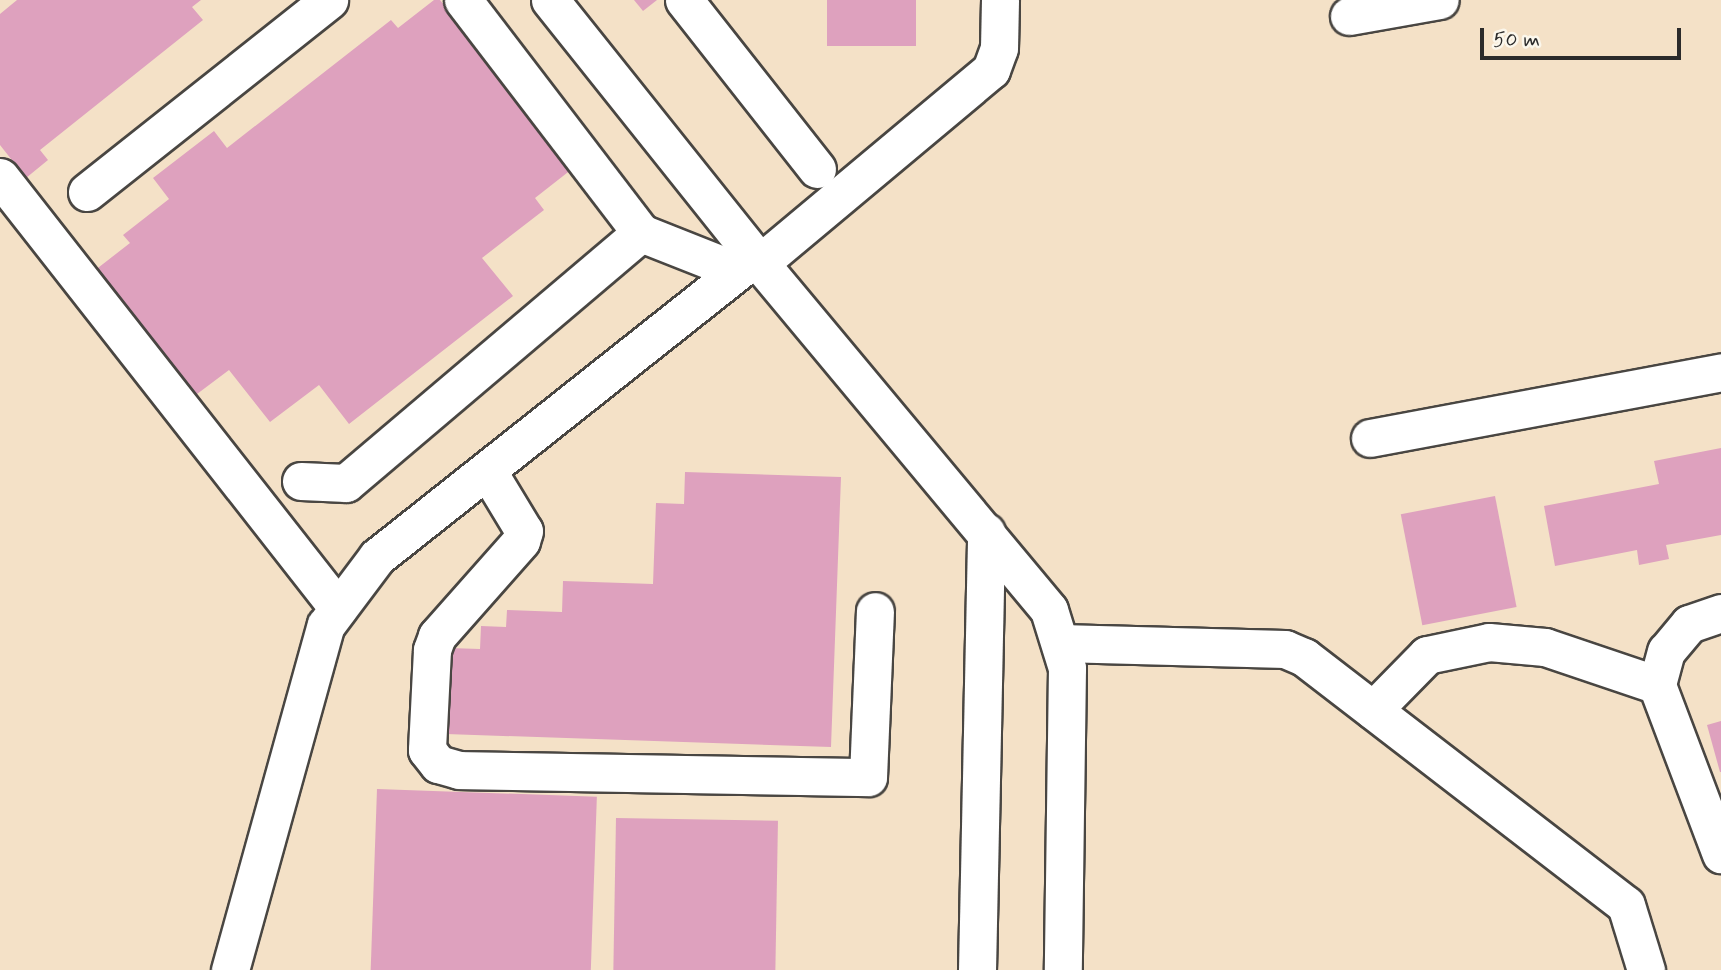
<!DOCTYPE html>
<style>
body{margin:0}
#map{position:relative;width:1721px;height:970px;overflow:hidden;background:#f4e1c7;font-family:Mynerve,sans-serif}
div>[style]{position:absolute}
.building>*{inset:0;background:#dea1be;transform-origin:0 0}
.roads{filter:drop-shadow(2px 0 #494642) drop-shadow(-2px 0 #494642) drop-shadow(0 2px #494642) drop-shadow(0 -2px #494642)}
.minor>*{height:37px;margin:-18.5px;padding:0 18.5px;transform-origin:18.5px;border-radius:18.5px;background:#fff}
span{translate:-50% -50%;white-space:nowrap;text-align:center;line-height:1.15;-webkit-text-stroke:5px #fbf7ec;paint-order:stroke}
.scale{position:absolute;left:1480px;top:28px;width:201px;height:32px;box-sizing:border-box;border:4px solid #2b2b2b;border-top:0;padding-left:9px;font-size:21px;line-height:24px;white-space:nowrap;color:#2b2b2b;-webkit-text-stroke:5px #fbf7ec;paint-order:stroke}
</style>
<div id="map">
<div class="building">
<i style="clip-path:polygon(17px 0,201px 0,192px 7px,203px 20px,40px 150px,48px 160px,26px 178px,0 145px,0 14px)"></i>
<i style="clip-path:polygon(434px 0,440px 0,572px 169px,535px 198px,544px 210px,482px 258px,513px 296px,349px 424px,319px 385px,270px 422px,229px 370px,193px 397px,94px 271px,130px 243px,123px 235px,169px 199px,153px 178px,214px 131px,227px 148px,391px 20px,398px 28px)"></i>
<i style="clip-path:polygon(634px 0,657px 0,643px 11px)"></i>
<i style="left:827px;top:0;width:89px;height:46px"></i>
<i style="clip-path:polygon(1721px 448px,1721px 535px,1666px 545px,1669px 559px,1639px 565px,1637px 550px,1555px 566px,1544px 506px,1659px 484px,1654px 461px)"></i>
<i style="clip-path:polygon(685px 472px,841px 477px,831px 747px,446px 734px,449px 648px,480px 649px,481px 626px,506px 627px,507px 610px,562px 612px,563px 581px,653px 584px,656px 503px,684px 504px)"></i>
<i style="left:1495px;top:496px;width:113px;height:96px;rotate:79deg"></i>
<i style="clip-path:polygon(1721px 721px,1721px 772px,1720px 772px,1707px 725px)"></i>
<i style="left:377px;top:789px;width:220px;height:181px;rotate:2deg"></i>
<i style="left:616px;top:818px;width:162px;height:152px;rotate:1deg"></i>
</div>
<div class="roads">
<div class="minor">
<i style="left:463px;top:0;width:293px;rotate:52.6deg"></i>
<i style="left:641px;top:233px;width:103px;rotate:21.6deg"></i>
<i style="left:550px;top:0;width:329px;rotate:51.4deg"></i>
<i style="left:755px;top:257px;width:459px;rotate:50.2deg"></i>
<i style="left:1049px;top:610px;width:61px;rotate:72.8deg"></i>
<i style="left:1067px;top:668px;width:302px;rotate:90.8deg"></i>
<i style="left:684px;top:0;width:215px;rotate:51.8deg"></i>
<i style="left:1349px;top:16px;width:92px;rotate:-10deg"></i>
<i style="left:0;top:177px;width:548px;rotate:51.9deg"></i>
<i style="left:87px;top:192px;width:309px;rotate:-38.4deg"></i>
<i style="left:760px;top:263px;width:301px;rotate:-39.9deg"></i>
<i style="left:991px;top:70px;width:23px;rotate:-70deg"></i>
<i style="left:999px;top:48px;width:48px;rotate:-88.8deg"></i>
<i style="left:1370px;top:438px;width:357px;rotate:-10.6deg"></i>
<i style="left:487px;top:470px;width:71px;rotate:58.8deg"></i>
<i style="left:524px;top:531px;width:10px;rotate:107deg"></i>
<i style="left:521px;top:541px;width:127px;rotate:131.5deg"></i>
<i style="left:437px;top:636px;width:15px;rotate:110deg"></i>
<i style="left:432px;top:650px;width:100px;rotate:92.9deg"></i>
<i style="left:427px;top:750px;width:18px;rotate:52deg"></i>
<i style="left:438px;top:764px;width:22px;rotate:16deg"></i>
<i style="left:459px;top:770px;width:409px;rotate:1deg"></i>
<i style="left:868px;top:777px;width:166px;rotate:-87.6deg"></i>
<i style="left:301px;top:481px;width:45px;rotate:2.5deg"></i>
<i style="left:346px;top:483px;width:387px;rotate:-40.3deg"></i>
<i style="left:1721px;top:613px;width:34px;rotate:161deg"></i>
<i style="left:1689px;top:624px;width:35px;rotate:130deg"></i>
<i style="left:1666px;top:651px;width:35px;rotate:105deg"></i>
<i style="left:1657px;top:685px;width:181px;rotate:69.3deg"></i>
<i style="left:1060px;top:643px;width:225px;rotate:1.5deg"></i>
<i style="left:1285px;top:649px;width:21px;rotate:23deg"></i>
<i style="left:1304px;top:657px;width:406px;rotate:37.6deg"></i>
<i style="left:1626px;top:905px;width:68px;rotate:72.9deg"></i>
<i style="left:1373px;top:710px;width:77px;rotate:-45.5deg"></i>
<i style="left:1427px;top:655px;width:63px;rotate:-11.8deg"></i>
<i style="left:1489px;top:642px;width:56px;rotate:5.1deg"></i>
<i style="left:1545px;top:647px;width:118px;rotate:18.7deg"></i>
<i style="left:230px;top:970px;width:358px;rotate:-74.5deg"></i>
<i style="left:326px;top:625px;width:85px;rotate:-53.1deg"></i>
<i style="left:377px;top:557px;width:483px;rotate:-38.4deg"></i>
<i style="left:977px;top:970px;width:438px;rotate:-88.8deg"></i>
</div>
</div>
<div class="scale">50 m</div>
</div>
